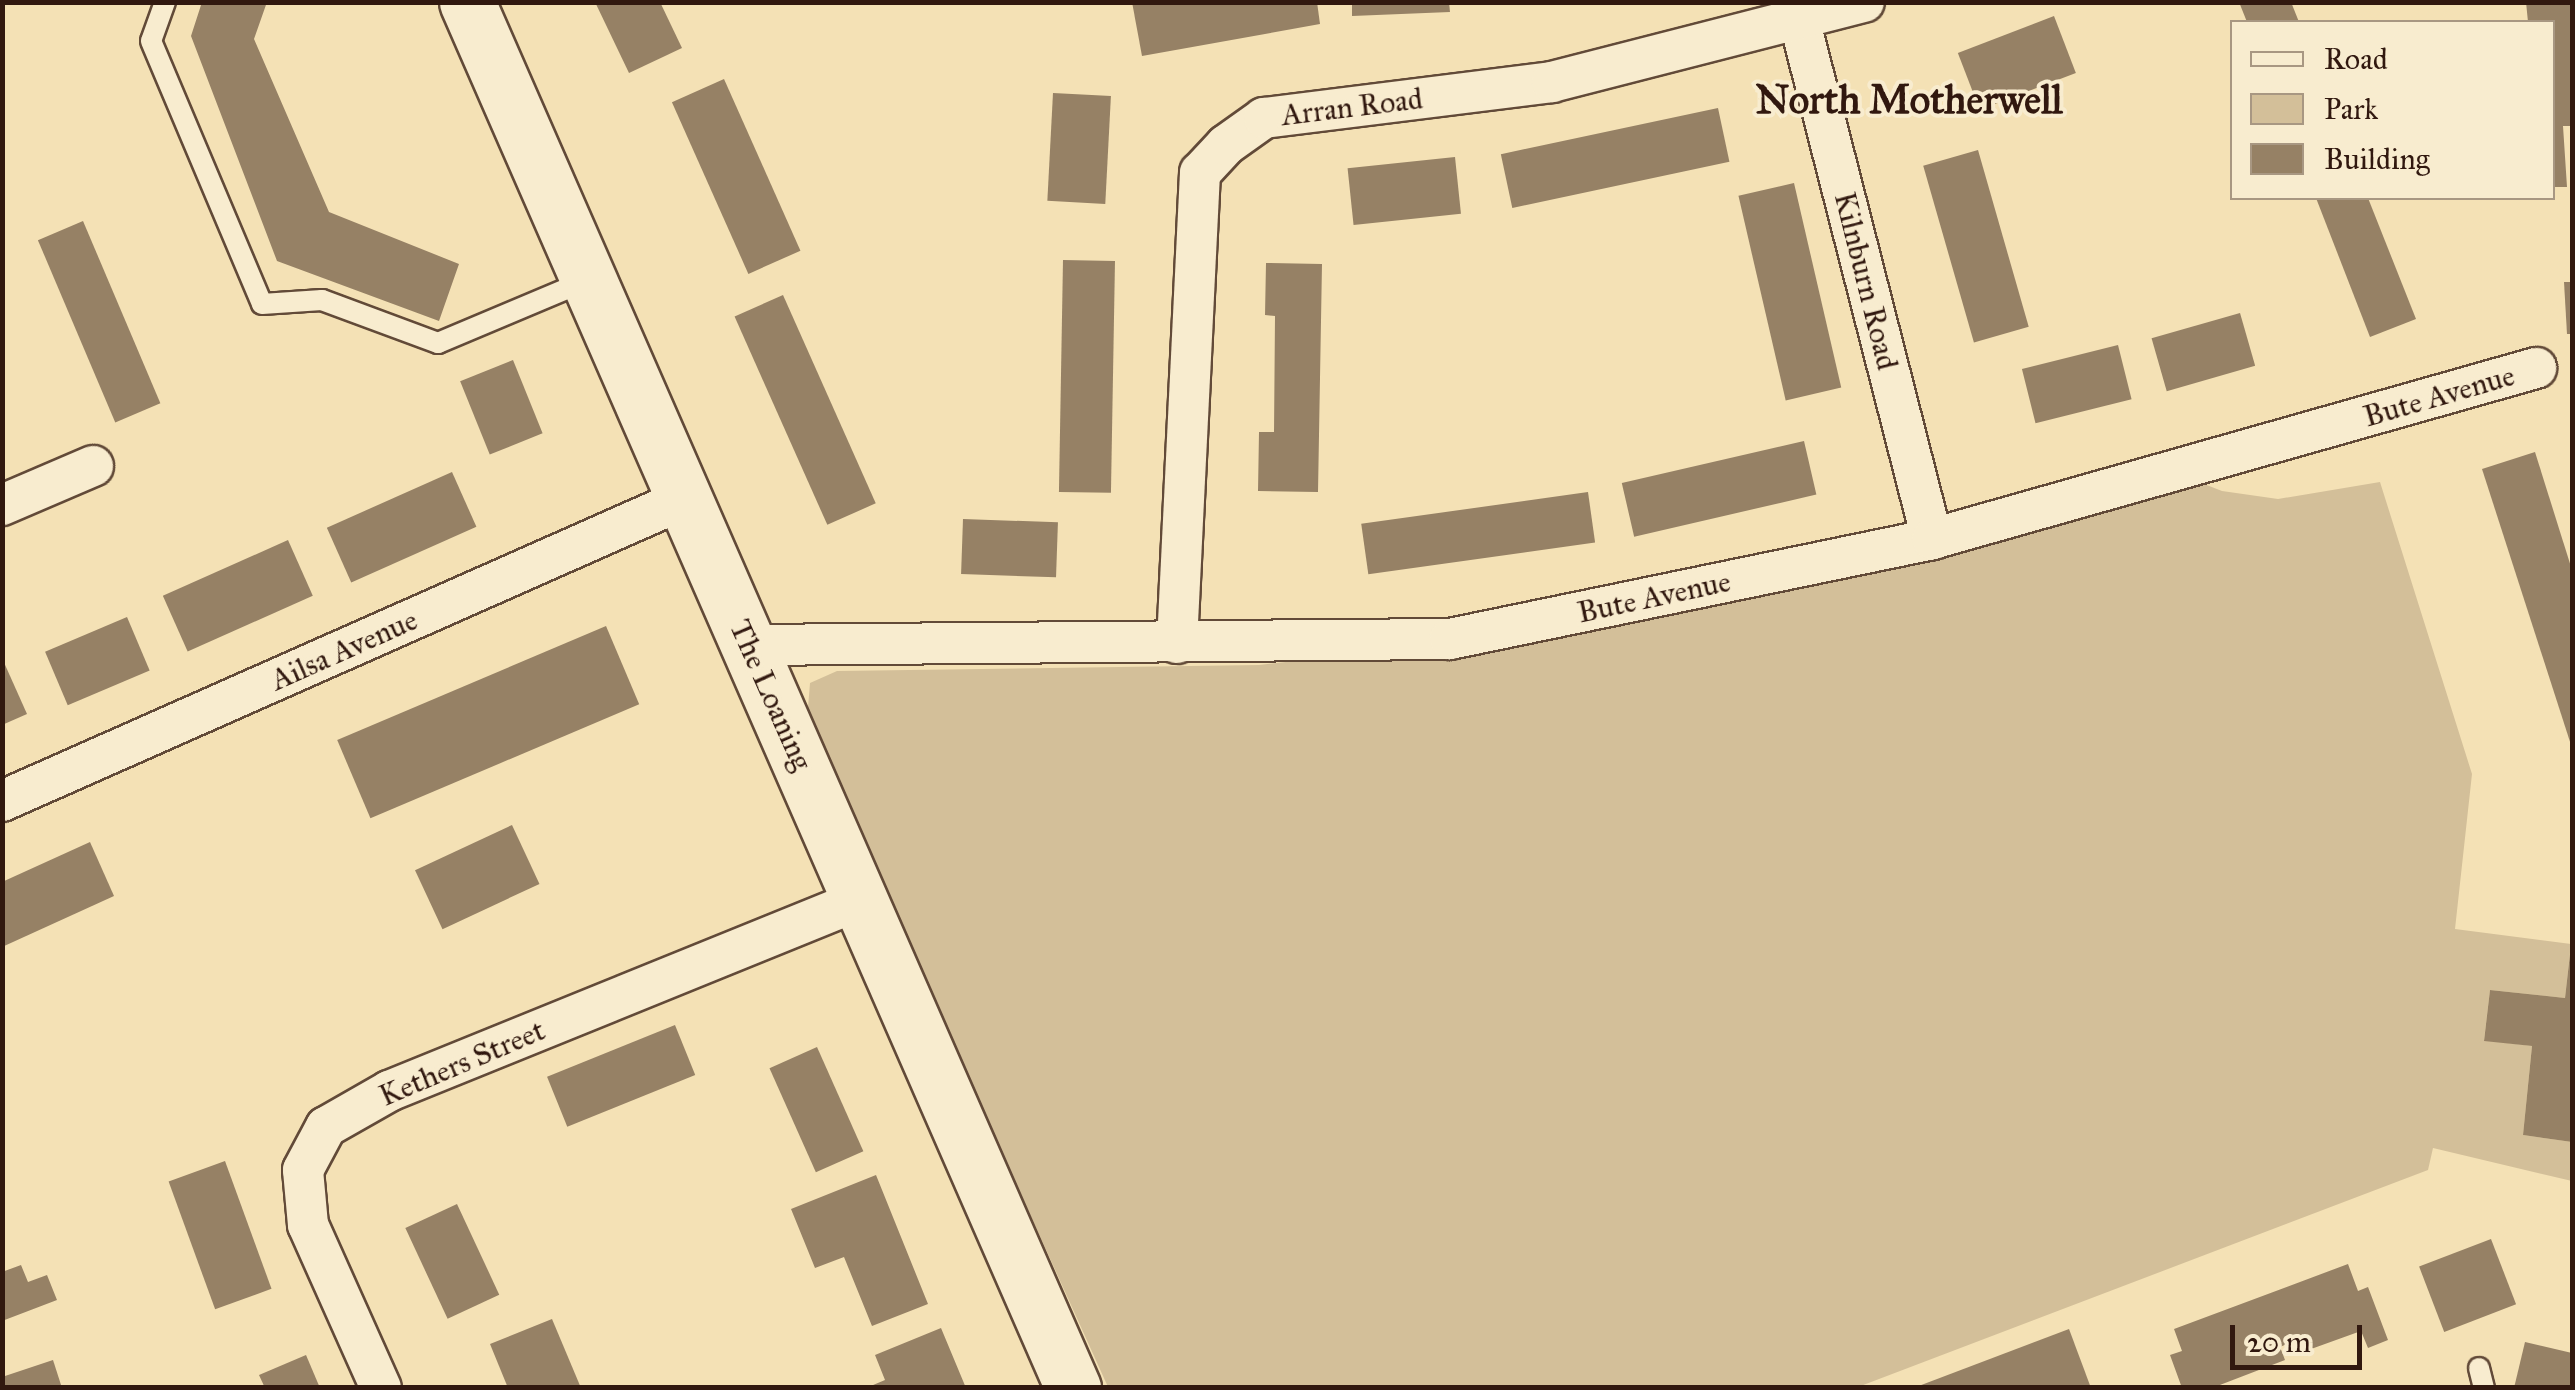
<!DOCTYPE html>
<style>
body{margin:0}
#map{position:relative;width:2575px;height:1390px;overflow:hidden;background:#f4e1b5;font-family:"IM FELL Great Primer",serif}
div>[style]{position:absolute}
.green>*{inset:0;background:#d3bf99}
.building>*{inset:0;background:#968165;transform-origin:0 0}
.roads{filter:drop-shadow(2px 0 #624a38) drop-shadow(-2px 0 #624a38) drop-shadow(0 2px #624a38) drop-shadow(0 -2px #624a38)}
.lane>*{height:20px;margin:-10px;padding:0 10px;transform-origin:10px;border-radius:10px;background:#f8eccf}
.street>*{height:40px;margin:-20px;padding:0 20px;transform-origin:20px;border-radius:20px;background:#f8eccf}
.secondary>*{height:55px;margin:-27.5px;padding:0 27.5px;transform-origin:27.5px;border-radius:27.5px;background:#f8eccf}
span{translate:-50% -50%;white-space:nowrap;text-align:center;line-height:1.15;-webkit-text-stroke:8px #f8eccf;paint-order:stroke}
.street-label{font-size:30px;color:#31180f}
.district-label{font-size:40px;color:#31180f;font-weight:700}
.frame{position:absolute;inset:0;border:5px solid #31180f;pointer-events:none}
.legend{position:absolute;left:2230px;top:20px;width:325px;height:180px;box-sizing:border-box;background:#f8eccf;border:2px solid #a89782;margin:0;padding:12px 18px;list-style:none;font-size:30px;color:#31180f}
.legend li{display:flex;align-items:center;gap:20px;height:50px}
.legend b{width:50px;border:2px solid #a89782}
.scale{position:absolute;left:2230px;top:1325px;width:132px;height:45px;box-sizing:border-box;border:5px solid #31180f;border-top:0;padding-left:12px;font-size:30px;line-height:35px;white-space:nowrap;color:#31180f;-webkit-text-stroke:8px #f8eccf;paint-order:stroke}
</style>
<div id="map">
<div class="green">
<i style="clip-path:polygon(2181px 475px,2222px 491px,2278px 499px,2380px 482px,2472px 774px,2455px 929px,2571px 944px,2565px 998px,2490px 990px,2484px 1040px,2532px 1046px,2523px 1135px,2572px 1142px,2572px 1181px,2433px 1148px,2428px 1170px,1858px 1387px,1108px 1387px,807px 720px,810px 683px,837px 671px,1259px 665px,1552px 632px)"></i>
</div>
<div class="building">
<i style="clip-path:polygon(202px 2px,267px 2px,254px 39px,329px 212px,459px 264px,439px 321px,277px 261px,191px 36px)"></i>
<i style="clip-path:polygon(595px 2px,660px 2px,682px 48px,629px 73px)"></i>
<i style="clip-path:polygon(1132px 2px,1317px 2px,1320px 24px,1142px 56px)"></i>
<i style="clip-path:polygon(1352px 2px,1449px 2px,1450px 12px,1352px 16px)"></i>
<i style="clip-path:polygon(2239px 2px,2291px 2px,2299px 22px,2247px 22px)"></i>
<i style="clip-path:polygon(2526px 2px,2572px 2px,2572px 126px,2563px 126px,2567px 187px,2552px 187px,2552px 22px,2528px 22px)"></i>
<i style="left:2054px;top:16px;width:61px;height:103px;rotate:69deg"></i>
<i style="left:724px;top:79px;width:188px;height:57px;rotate:66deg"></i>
<i style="left:1053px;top:93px;width:58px;height:108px;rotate:3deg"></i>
<i style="left:1718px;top:108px;width:55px;height:222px;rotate:78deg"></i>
<i style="left:1978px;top:150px;width:184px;height:57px;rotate:74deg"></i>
<i style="left:1455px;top:157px;width:57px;height:108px;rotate:84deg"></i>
<i style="left:1794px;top:183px;width:210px;height:57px;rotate:77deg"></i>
<i style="clip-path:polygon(2316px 198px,2368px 198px,2416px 319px,2370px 337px)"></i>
<i style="left:83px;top:221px;width:198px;height:49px;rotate:67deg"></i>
<i style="left:1063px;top:260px;width:52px;height:232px;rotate:1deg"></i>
<i style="clip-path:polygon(1266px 263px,1322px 264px,1318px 492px,1258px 491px,1259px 432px,1274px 432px,1275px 316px,1265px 315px)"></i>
<i style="clip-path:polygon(2564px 282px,2572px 282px,2572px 334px,2567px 334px)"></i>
<i style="left:783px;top:295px;width:228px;height:53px;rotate:66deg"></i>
<i style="left:2240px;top:313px;width:55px;height:92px;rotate:74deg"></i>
<i style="left:2118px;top:345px;width:56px;height:99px;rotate:76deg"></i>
<i style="left:513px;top:360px;width:79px;height:57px;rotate:68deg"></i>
<i style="left:1804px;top:441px;width:55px;height:187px;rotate:77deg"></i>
<i style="clip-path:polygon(2535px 452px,2572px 570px,2572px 748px,2482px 469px)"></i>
<i style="left:452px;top:472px;width:60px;height:137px;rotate:66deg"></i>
<i style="left:1588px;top:492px;width:51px;height:229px;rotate:82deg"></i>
<i style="left:963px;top:519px;width:95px;height:55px;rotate:2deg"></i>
<i style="left:288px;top:540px;width:61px;height:137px;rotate:66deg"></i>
<i style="left:127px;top:617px;width:58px;height:89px;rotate:67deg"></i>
<i style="left:606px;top:626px;width:85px;height:292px;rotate:67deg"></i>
<i style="clip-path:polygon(2px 658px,27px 714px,2px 725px)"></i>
<i style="left:512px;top:825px;width:65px;height:107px;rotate:65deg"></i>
<i style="clip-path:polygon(90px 842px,114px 896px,2px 947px,2px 882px)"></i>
<i style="clip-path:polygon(2570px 954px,2572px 954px,2572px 1142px,2523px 1135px,2532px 1046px,2484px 1041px,2490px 990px,2565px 998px)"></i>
<i style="left:675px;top:1025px;width:54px;height:138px;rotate:68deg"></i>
<i style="left:817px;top:1047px;width:114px;height:52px;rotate:66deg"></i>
<i style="left:225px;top:1161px;width:136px;height:60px;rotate:70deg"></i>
<i style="clip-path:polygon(876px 1175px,928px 1304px,872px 1326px,844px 1257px,815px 1268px,791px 1209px)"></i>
<i style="left:457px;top:1204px;width:100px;height:57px;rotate:65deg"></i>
<i style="left:2491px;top:1239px;width:70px;height:77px;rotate:69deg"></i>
<i style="clip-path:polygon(2348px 1264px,2358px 1291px,2368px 1287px,2388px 1340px,2368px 1348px,2361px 1331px,2300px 1353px,2296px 1340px,2280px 1347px,2285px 1360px,2212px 1388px,2182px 1388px,2170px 1355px,2182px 1351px,2174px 1329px)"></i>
<i style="clip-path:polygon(21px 1265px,28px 1282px,47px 1275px,57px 1300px,2px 1321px,2px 1272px)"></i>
<i style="clip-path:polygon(552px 1319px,581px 1388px,508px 1388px,490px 1344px)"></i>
<i style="clip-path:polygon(941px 1328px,966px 1388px,866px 1388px,885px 1380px,875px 1355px)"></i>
<i style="clip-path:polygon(2069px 1329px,2091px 1388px,1916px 1388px,1916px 1387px)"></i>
<i style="clip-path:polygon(2525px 1342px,2572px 1353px,2572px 1388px,2514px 1388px)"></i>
<i style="clip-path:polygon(306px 1355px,320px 1388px,265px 1388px,259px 1375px)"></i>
<i style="clip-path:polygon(53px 1360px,62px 1388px,2px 1388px,2px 1377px)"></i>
</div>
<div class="roads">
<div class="lane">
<i style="left:165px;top:2px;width:41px;rotate:109.7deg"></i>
<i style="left:151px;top:41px;width:285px;rotate:67.1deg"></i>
<i style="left:262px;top:304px;width:60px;rotate:-3.8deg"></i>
<i style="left:322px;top:300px;width:124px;rotate:20.3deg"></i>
<i style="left:438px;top:343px;width:163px;rotate:-22.8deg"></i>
<i style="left:2479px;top:1368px;width:21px;rotate:76deg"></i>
</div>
<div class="street">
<i style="left:1800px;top:23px;width:533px;rotate:75.65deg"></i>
<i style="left:2px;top:505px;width:99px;rotate:-23.2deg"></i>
<i style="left:1177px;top:643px;width:471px;rotate:-87.2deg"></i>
<i style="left:1200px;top:173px;width:38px;rotate:-47deg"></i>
<i style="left:1226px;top:145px;width:47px;rotate:-35.4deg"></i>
<i style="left:1264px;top:118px;width:290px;rotate:-7.1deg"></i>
<i style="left:1552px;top:82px;width:322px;rotate:-14.4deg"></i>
<i style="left:748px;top:645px;width:702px;rotate:-0.49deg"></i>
<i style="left:1450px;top:639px;width:492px;rotate:-11.7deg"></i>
<i style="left:1932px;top:539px;width:628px;rotate:-15.81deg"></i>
<i style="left:2px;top:801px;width:748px;rotate:-23.89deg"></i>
<i style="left:381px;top:1388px;width:179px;rotate:-114.1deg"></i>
<i style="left:308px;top:1225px;width:55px;rotate:-95.2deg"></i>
<i style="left:303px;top:1170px;width:49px;rotate:-61.9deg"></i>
<i style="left:326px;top:1127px;width:73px;rotate:-29.7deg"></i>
<i style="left:389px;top:1091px;width:510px;rotate:-22.09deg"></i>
</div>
<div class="secondary">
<i style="left:467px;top:2px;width:1513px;rotate:66.38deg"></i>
</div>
</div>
<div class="street-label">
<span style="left:1352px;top:107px;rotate:-7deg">Arran Road</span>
<span style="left:1866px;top:281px;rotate:76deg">Kilnburn Road</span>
<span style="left:2439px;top:396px;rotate:-16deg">Bute Avenue</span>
<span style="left:1654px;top:597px;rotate:-12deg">Bute Avenue</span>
<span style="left:344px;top:650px;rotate:-24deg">Ailsa Avenue</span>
<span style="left:771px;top:695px;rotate:66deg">The Loaning</span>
<span style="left:462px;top:1063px;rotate:-23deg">Kethers Street</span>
</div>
<div class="district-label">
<span style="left:1909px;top:100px">North Motherwell</span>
</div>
<div class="frame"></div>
<ul class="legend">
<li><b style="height:12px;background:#f8eccf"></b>Road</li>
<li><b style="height:28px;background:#d3bf99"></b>Park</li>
<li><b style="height:28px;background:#968165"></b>Building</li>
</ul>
<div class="scale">20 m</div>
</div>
